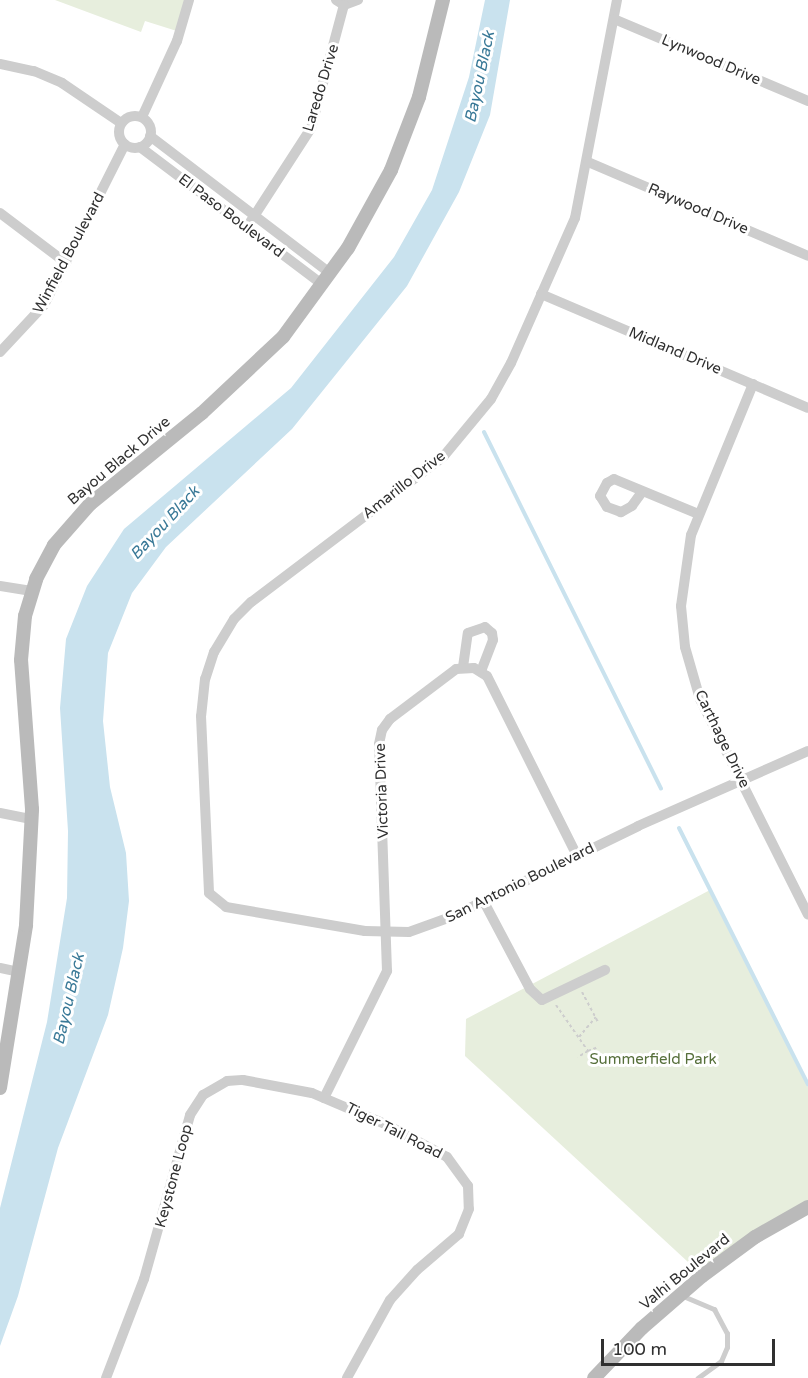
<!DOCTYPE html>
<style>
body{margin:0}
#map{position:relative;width:808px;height:1378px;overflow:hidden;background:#fff;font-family:"Varela Round",sans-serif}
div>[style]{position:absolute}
.green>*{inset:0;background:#e7eedd}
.water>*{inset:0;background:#c9e2ee}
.stream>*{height:4px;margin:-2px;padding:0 2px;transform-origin:2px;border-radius:2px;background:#c9e2ee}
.path>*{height:2px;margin-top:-1px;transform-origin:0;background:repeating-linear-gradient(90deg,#cdcdcd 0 3px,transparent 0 6px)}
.lane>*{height:5px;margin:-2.5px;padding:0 2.5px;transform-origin:2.5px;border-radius:2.5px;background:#cdcdcd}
.street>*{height:10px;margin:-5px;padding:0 5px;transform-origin:5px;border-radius:5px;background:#cdcdcd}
.street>.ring{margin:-5px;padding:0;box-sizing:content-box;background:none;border:10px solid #cdcdcd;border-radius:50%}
.secondary>*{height:14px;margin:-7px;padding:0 7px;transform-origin:7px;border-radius:7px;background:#bababa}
span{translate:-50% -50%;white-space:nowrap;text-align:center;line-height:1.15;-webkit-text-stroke:6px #fff;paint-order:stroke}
.street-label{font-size:15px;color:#303030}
.park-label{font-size:15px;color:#566f3a}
.water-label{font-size:16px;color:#397997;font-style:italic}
.scale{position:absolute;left:601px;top:1339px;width:174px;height:27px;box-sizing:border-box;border:3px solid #303030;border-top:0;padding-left:8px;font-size:18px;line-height:21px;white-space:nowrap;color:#303030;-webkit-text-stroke:4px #fff;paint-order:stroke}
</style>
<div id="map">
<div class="green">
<i style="clip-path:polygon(55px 0,189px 0,180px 32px,145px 21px,141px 32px)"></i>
<i style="clip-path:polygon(710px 890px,808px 1087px,808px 1209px,701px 1274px,465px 1056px,466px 1019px)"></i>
</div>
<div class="water">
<i style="clip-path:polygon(485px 0,510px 0,490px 115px,459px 192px,407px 286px,292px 429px,166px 547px,132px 593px,108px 653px,103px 721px,110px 787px,126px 853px,129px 901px,123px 948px,108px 1015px,58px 1148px,18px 1296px,0 1346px,0 1208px,47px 1022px,67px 898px,68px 831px,60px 708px,66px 639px,87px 586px,124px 529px,291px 388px,394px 257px,432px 190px,469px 77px)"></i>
</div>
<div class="stream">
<i style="left:484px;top:432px;width:398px;rotate:63.6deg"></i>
<i style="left:679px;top:828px;width:287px;rotate:63.3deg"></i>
</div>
<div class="path">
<i style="left:582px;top:992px;width:34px;rotate:62deg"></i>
<i style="left:556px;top:1005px;width:56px;rotate:55.2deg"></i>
<i style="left:588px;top:1051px;width:12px;rotate:149deg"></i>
<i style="left:579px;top:1037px;width:26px;rotate:-50deg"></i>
<i style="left:588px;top:1051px;width:9px;rotate:-21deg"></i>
</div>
<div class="lane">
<i style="left:683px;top:1296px;width:34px;rotate:23deg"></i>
<i style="left:714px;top:1309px;width:27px;rotate:62deg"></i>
<i style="left:727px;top:1333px;width:14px;rotate:90deg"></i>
<i style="left:727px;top:1347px;width:15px;rotate:113deg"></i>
<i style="left:721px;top:1361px;width:29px;rotate:144deg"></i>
</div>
<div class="street">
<i style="left:336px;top:0;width:9px;rotate:32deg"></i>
<i style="left:344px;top:5px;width:15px;rotate:-20deg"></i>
<i style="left:617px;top:0;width:222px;rotate:100.9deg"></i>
<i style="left:575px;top:218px;width:158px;rotate:113.8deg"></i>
<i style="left:511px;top:363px;width:41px;rotate:119.1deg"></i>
<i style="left:491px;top:399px;width:75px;rotate:129.6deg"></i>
<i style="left:443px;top:457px;width:241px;rotate:142.9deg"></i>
<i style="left:251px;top:602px;width:24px;rotate:135deg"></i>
<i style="left:234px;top:619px;width:39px;rotate:121deg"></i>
<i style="left:214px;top:652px;width:28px;rotate:108deg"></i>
<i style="left:205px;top:679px;width:37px;rotate:96deg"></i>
<i style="left:201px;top:716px;width:177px;rotate:87.4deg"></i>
<i style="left:209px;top:893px;width:22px;rotate:39deg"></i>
<i style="left:226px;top:907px;width:141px;rotate:9.8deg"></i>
<i style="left:365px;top:931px;width:44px;rotate:1.3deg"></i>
<i style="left:409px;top:932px;width:45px;rotate:-19.7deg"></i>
<i style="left:451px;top:917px;width:208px;rotate:-25.9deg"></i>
<i style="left:638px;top:826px;width:186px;rotate:-23.8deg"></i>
<i style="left:614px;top:19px;width:211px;rotate:22.9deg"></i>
<i style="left:0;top:64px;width:35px;rotate:12deg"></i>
<i style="left:34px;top:71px;width:30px;rotate:23deg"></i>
<i style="left:62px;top:83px;width:71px;rotate:34.1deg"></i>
<i class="ring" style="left:119px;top:116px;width:22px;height:22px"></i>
<i style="left:142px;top:117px;width:84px;rotate:-65.3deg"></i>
<i style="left:177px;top:41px;width:43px;rotate:-73.7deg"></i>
<i style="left:150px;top:136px;width:226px;rotate:37.3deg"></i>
<i style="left:140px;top:147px;width:228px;rotate:37deg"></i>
<i style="left:588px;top:162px;width:239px;rotate:23.1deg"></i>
<i style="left:0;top:213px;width:83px;rotate:37.1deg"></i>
<i style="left:247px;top:227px;width:118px;rotate:-57.1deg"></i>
<i style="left:311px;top:128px;width:127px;rotate:-75deg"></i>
<i style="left:541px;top:294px;width:290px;rotate:23.1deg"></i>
<i style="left:0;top:352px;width:64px;rotate:-46.9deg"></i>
<i style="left:44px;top:305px;width:180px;rotate:-63.3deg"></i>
<i style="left:753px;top:384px;width:163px;rotate:112.3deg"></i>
<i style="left:691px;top:535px;width:72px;rotate:98deg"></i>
<i style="left:681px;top:606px;width:41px;rotate:84.4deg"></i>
<i style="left:685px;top:647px;width:54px;rotate:73.9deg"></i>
<i style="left:700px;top:699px;width:241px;rotate:63.4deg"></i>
<i style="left:642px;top:492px;width:17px;rotate:126deg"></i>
<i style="left:632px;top:506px;width:13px;rotate:151deg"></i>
<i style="left:621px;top:512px;width:15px;rotate:-160deg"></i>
<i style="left:607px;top:507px;width:13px;rotate:-122deg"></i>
<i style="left:600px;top:496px;width:15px;rotate:-62deg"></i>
<i style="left:607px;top:483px;width:8px;rotate:-30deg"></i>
<i style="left:614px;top:479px;width:91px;rotate:22.6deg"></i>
<i style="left:0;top:586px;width:32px;rotate:9deg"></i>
<i style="left:463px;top:667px;width:34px;rotate:-82deg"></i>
<i style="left:468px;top:633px;width:18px;rotate:-19deg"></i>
<i style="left:485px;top:627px;width:9px;rotate:41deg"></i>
<i style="left:492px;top:633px;width:7px;rotate:82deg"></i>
<i style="left:493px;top:640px;width:34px;rotate:111deg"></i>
<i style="left:0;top:813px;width:33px;rotate:11deg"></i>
<i style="left:484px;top:902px;width:98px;rotate:62.1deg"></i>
<i style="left:530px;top:989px;width:16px;rotate:43deg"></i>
<i style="left:542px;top:1000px;width:70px;rotate:-25.5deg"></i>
<i style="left:0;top:968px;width:19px;rotate:12deg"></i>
<i style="left:324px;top:1098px;width:142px;rotate:-63.6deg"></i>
<i style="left:387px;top:971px;width:227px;rotate:-92deg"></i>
<i style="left:379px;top:744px;width:14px;rotate:-78deg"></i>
<i style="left:382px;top:730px;width:14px;rotate:-54deg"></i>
<i style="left:390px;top:719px;width:83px;rotate:-37.1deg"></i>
<i style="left:456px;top:669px;width:18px;rotate:-3deg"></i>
<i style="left:474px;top:668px;width:15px;rotate:32deg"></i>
<i style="left:487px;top:676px;width:201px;rotate:63.4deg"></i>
<i style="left:106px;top:1378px;width:106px;rotate:-69deg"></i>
<i style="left:144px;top:1279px;width:170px;rotate:-74.3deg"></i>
<i style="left:190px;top:1115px;width:24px;rotate:-57deg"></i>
<i style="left:203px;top:1095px;width:28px;rotate:-30deg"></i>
<i style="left:227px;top:1081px;width:16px;rotate:-4deg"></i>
<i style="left:243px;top:1080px;width:70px;rotate:10.7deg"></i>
<i style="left:312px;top:1093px;width:79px;rotate:23deg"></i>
<i style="left:385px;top:1124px;width:70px;rotate:28deg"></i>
<i style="left:447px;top:1157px;width:36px;rotate:54deg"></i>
<i style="left:468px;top:1186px;width:23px;rotate:88deg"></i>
<i style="left:469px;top:1209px;width:27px;rotate:112deg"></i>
<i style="left:459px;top:1234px;width:55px;rotate:139.4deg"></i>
<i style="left:417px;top:1270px;width:40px;rotate:132deg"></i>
<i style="left:390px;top:1300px;width:89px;rotate:118.9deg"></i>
</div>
<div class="secondary">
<i style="left:0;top:1088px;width:165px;rotate:-80.9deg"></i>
<i style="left:26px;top:925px;width:116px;rotate:-87deg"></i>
<i style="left:32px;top:809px;width:149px;rotate:-94.2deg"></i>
<i style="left:21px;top:660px;width:44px;rotate:-84.8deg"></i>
<i style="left:25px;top:616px;width:39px;rotate:-73deg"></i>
<i style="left:36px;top:579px;width:38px;rotate:-62deg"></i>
<i style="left:54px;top:545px;width:55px;rotate:-48.7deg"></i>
<i style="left:90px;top:504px;width:144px;rotate:-39.1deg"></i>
<i style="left:202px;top:413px;width:111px;rotate:-43.2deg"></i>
<i style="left:283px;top:337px;width:110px;rotate:-53.9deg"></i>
<i style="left:348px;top:248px;width:89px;rotate:-61.1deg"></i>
<i style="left:391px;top:170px;width:78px;rotate:-69deg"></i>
<i style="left:419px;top:97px;width:100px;rotate:-76.1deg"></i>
<i style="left:594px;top:1378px;width:69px;rotate:-46.2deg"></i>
<i style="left:642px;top:1328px;width:79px;rotate:-40.9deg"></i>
<i style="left:702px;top:1276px;width:66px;rotate:-36.3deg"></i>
<i style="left:755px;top:1237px;width:61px;rotate:-29.5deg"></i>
</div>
<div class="street-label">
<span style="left:711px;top:60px;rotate:23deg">Lynwood Drive</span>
<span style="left:321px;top:88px;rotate:-73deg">Laredo Drive</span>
<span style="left:698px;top:209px;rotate:23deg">Raywood Drive</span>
<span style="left:231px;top:216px;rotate:37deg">El Paso Boulevard</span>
<span style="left:69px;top:253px;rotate:-62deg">Winfield Boulevard</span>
<span style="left:675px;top:351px;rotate:23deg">Midland Drive</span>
<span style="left:119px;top:461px;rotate:-40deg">Bayou Black Drive</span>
<span style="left:404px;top:485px;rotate:-38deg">Amarillo Drive</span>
<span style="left:722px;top:739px;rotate:64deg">Carthage Drive</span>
<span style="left:382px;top:791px;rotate:-92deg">Victoria Drive</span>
<span style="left:520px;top:883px;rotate:-26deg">San Antonio Boulevard</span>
<span style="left:394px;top:1131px;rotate:27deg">Tiger Tail Road</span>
<span style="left:174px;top:1176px;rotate:-75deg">Keystone Loop</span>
<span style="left:685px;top:1272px;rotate:-39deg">Valhi Boulevard</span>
</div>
<div class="park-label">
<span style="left:653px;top:1060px">Summerfield Park</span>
</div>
<div class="water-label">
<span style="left:480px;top:77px;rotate:-78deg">Bayou Black</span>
<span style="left:165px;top:523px;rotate:-47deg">Bayou Black</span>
<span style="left:69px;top:999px;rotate:-77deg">Bayou Black</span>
</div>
<div class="scale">100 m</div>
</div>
